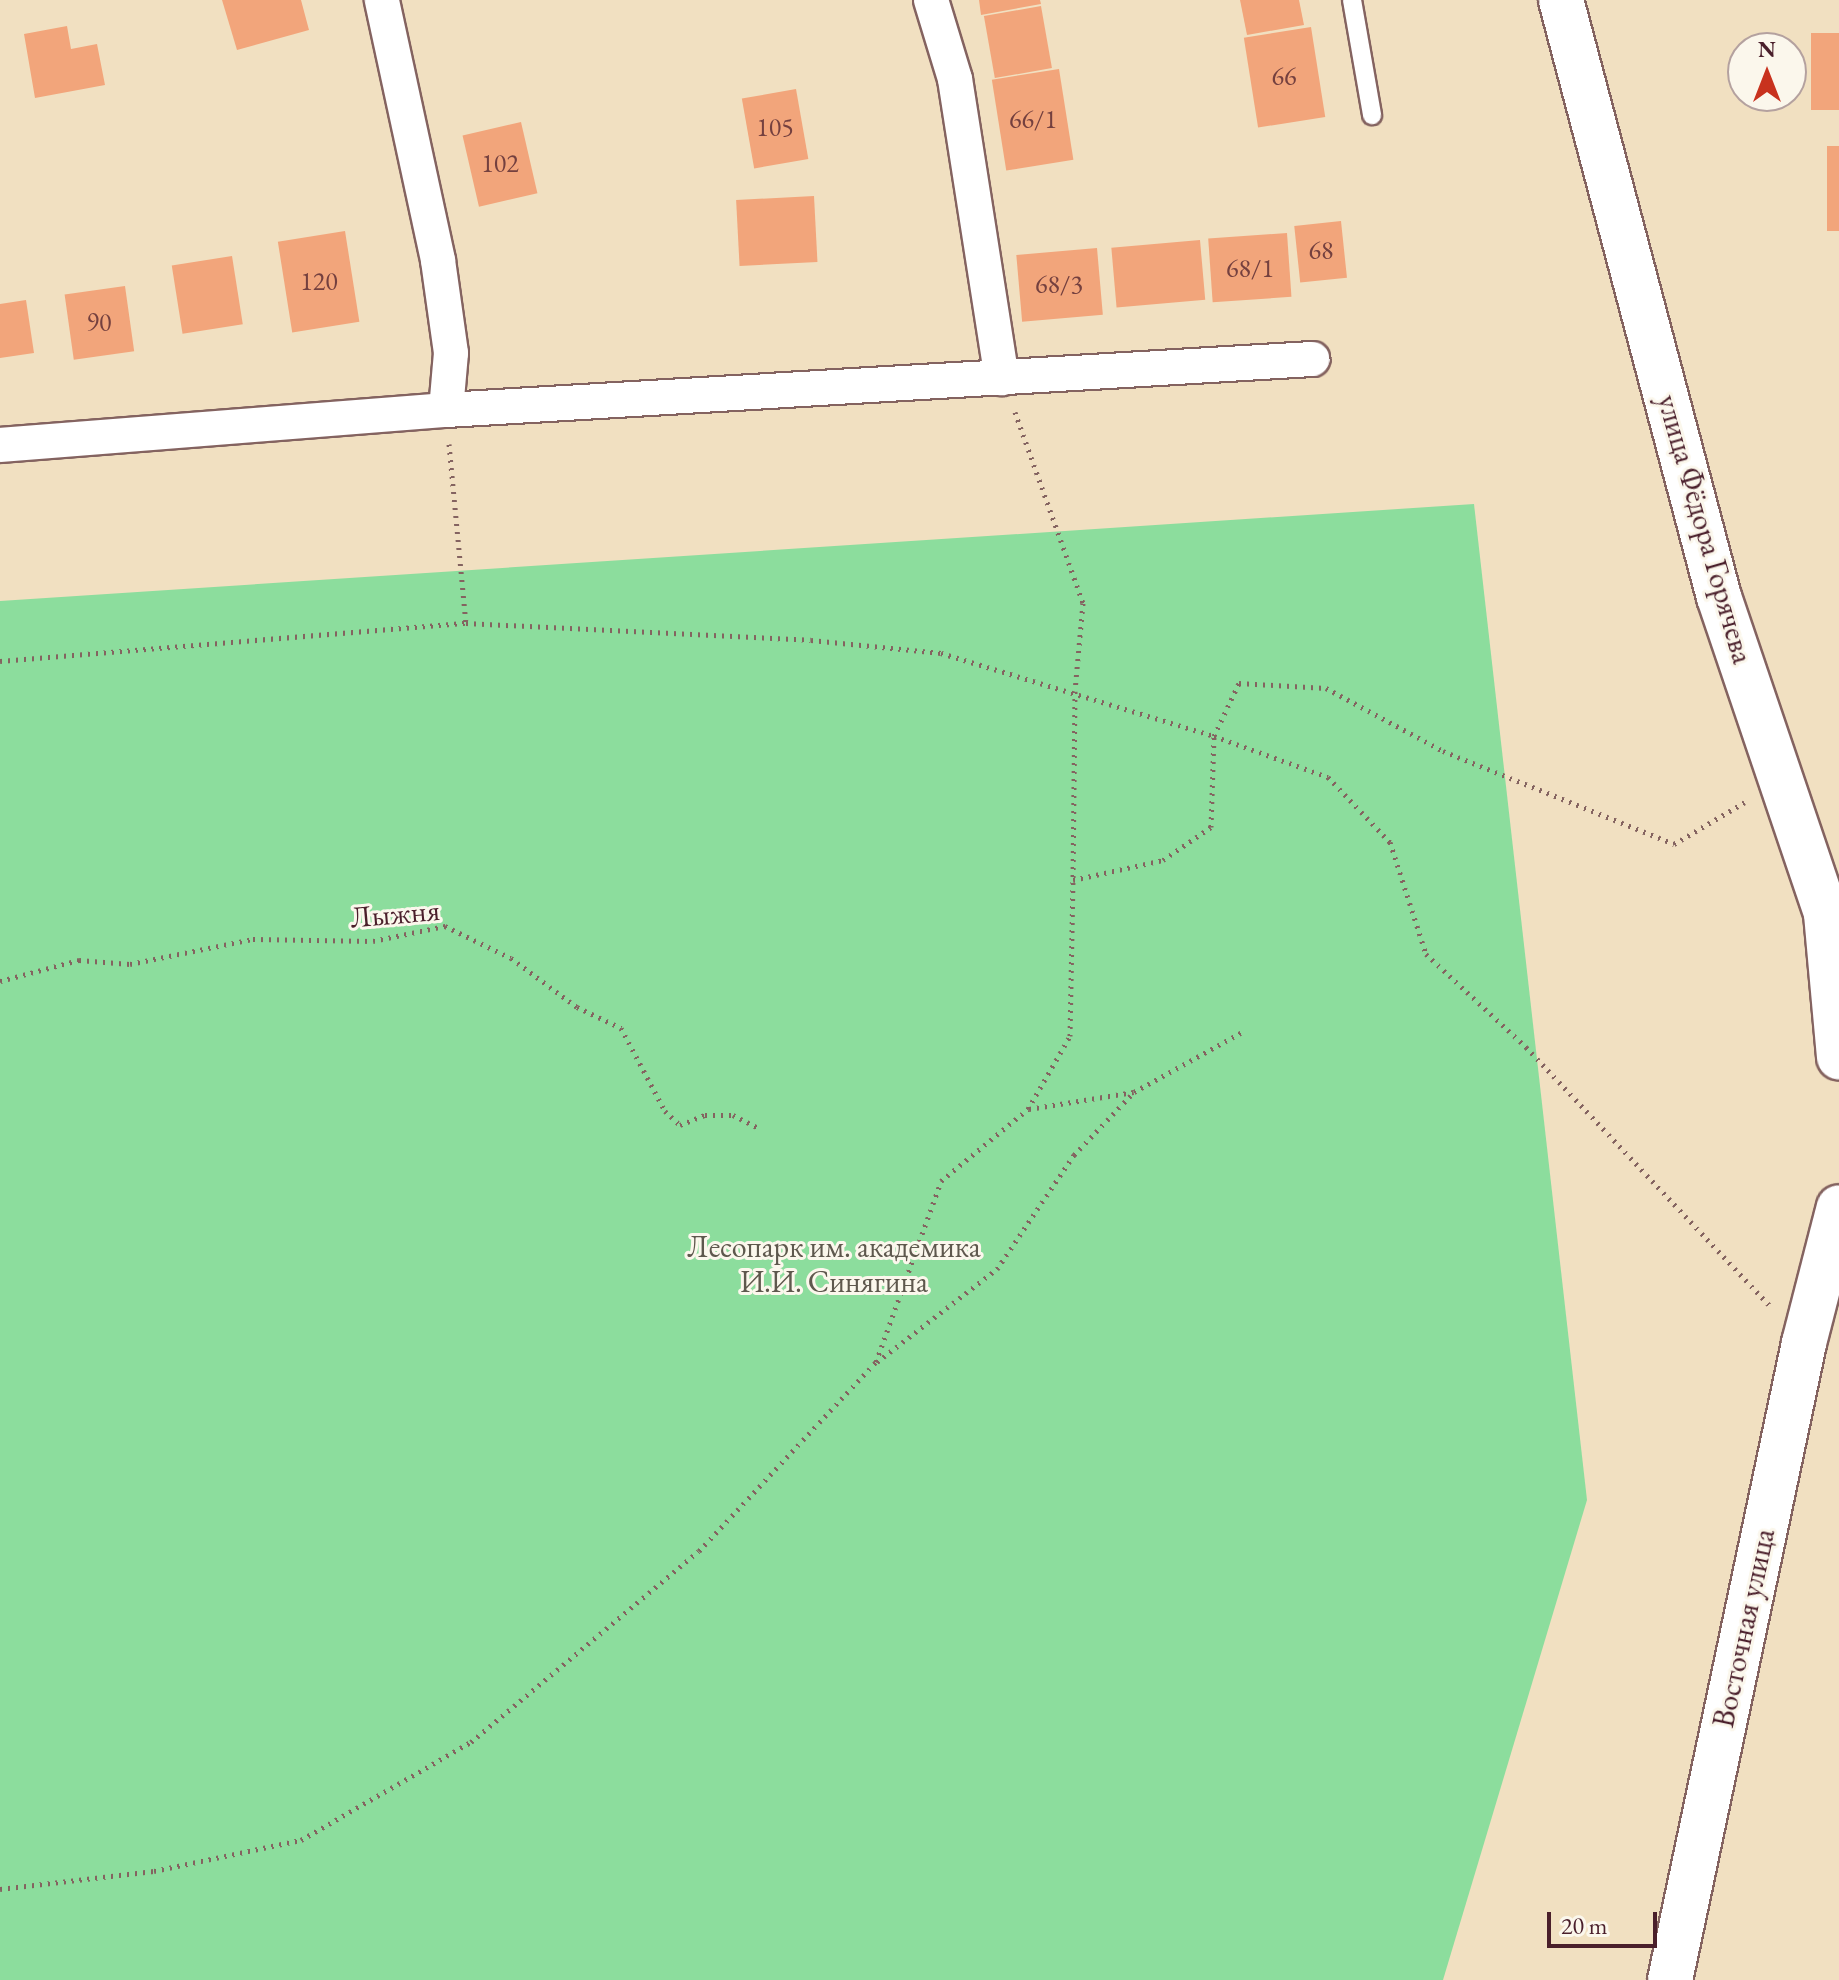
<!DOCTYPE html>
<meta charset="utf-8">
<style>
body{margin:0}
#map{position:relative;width:1839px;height:1980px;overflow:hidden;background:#f1e0c1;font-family:"EB Garamond",serif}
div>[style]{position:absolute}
.green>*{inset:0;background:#8cdd9d}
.building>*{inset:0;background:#f2a57b;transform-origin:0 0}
.path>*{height:5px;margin-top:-2.5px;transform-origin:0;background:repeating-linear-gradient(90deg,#846360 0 2px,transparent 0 8px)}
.roads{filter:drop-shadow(2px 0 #846360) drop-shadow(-2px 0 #846360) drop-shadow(0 2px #846360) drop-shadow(0 -2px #846360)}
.service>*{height:18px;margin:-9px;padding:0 9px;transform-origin:9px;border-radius:9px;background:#fff}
.minor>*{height:34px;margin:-17px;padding:0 17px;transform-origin:17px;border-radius:17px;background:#fff}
.secondary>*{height:44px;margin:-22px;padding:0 22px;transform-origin:22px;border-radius:22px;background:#fff}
span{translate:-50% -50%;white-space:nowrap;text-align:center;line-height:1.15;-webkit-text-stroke:6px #fbf7ec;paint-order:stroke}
.number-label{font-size:26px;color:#74403f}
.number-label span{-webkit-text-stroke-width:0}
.street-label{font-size:30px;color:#4a1f2b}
.park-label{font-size:30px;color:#5e584d}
.north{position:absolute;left:1727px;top:32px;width:80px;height:80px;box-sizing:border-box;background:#fbf7ec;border:2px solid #b4a19f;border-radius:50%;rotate:0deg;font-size:22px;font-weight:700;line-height:32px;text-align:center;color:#4a1f2b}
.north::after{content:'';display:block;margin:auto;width:28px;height:36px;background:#c8321e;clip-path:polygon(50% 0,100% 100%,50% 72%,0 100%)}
.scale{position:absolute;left:1547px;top:1912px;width:110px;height:36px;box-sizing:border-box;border:4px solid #4a1f2b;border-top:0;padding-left:10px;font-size:24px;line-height:28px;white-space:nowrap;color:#4a1f2b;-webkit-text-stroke:6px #fbf7ec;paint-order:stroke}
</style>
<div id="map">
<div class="green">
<i style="clip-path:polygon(1474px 504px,1587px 1500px,1443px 1980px,0 1980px,0 601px)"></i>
</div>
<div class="building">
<i style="clip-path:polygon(222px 0,301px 0,309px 30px,237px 50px)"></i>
<i style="clip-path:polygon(979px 0,1040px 0,1041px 4px,981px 15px)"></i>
<i style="clip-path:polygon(1240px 0,1299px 0,1304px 25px,1247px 35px)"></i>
<i style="left:1041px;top:6px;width:63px;height:58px;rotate:80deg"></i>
<i style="clip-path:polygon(67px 26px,71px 49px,97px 44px,105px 85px,35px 98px,24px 34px)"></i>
<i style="left:1311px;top:27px;width:91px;height:68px;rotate:81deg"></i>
<i style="left:1839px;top:33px;width:77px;height:28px;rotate:90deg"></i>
<i style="left:1059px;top:69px;width:92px;height:68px;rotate:81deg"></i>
<i style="left:796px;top:89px;width:71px;height:55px;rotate:80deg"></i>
<i style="left:521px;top:122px;width:73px;height:60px;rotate:77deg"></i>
<i style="left:1827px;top:146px;width:12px;height:85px"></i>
<i style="left:814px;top:196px;width:66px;height:78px;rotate:87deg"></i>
<i style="left:1341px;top:221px;width:57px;height:47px;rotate:84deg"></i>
<i style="left:345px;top:231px;width:92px;height:68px;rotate:81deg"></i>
<i style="left:1287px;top:233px;width:64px;height:79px;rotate:86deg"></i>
<i style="left:1200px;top:240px;width:60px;height:89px;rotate:85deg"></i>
<i style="left:1097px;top:248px;width:67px;height:81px;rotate:85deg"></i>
<i style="left:232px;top:256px;width:69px;height:61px;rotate:81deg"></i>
<i style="left:125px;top:286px;width:66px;height:61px;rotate:82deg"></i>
<i style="clip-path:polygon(26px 300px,34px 353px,0 358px,0 304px)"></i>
</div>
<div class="path">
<i style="left:1015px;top:412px;width:203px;rotate:70.4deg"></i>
<i style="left:1083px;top:603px;width:88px;rotate:95.2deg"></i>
<i style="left:1075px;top:691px;width:189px;rotate:90.6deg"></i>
<i style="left:449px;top:444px;width:180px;rotate:84.6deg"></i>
<i style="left:0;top:661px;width:468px;rotate:-4.7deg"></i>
<i style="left:466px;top:623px;width:345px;rotate:2.8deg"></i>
<i style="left:811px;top:640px;width:131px;rotate:5.7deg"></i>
<i style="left:941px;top:653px;width:285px;rotate:16.9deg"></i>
<i style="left:1214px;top:736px;width:59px;rotate:-64.7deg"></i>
<i style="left:1239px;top:683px;width:87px;rotate:3.3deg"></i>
<i style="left:1326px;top:688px;width:133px;rotate:28.3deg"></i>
<i style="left:1443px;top:751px;width:249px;rotate:21.9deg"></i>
<i style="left:1674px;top:844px;width:82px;rotate:-30.6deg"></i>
<i style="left:0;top:981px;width:82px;rotate:-14.9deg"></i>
<i style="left:79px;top:960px;width:51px;rotate:4.5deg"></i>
<i style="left:130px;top:964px;width:126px;rotate:-11.5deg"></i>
<i style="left:253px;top:939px;width:120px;rotate:1deg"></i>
<i style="left:373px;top:941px;width:74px;rotate:-11.8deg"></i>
<i style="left:445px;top:926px;width:73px;rotate:25.9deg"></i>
<i style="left:511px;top:958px;width:82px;rotate:36.6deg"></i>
<i style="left:577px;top:1007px;width:49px;rotate:25.5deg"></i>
<i style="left:621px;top:1028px;width:94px;rotate:62.1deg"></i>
<i style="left:665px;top:1111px;width:21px;rotate:43deg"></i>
<i style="left:680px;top:1125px;width:27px;rotate:-22deg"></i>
<i style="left:705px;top:1115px;width:28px"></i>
<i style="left:733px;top:1115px;width:30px;rotate:27deg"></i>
<i style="left:1029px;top:1109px;width:106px;rotate:-9.2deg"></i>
<i style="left:877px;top:1362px;width:152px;rotate:-37.8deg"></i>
<i style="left:997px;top:1269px;width:138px;rotate:-56deg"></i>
<i style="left:1074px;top:1155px;width:87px;rotate:-46.4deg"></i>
<i style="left:1134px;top:1092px;width:126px;rotate:-29deg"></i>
<i style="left:0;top:1889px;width:155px;rotate:-6.7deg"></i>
<i style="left:154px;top:1871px;width:150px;rotate:-11.9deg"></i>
<i style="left:301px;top:1840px;width:196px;rotate:-30deg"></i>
<i style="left:471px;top:1742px;width:297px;rotate:-40deg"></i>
<i style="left:699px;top:1551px;width:259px;rotate:-46.9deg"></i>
<i style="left:876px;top:1362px;width:192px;rotate:-70.2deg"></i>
<i style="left:941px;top:1181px;width:113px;rotate:-39.6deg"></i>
<i style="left:1028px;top:1109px;width:84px;rotate:-60.1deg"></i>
<i style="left:1070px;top:1036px;width:156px;rotate:-88.9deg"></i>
<i style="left:1073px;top:880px;width:92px;rotate:-12.5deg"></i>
<i style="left:1163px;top:860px;width:58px;rotate:-34.5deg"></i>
<i style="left:1211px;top:827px;width:91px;rotate:-88.1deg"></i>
<i style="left:1214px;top:736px;width:121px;rotate:19.8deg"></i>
<i style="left:1328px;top:777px;width:90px;rotate:46.4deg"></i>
<i style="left:1390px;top:842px;width:118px;rotate:72.2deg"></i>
<i style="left:1426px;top:954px;width:137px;rotate:42.9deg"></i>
<i style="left:1526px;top:1047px;width:357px;rotate:46.7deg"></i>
</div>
<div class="roads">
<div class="service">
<i style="left:1352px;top:0;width:117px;rotate:80.1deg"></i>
</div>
<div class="minor">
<i style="left:931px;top:0;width:83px;rotate:73.1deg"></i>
<i style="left:955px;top:79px;width:303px;rotate:81.1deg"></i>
<i style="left:446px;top:410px;width:868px;rotate:-3.37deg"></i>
<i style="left:0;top:445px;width:447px;rotate:-4.5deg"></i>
<i style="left:446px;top:410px;width:57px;rotate:-85deg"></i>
<i style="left:451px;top:353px;width:94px;rotate:-98deg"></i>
<i style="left:438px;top:260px;width:266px;rotate:-102.2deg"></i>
</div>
<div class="secondary">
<i style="left:1561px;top:0;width:618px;rotate:75.18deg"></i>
<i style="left:1719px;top:597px;width:335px;rotate:71.3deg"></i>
<i style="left:1826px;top:914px;width:144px;rotate:84.8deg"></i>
<i style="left:1670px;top:1980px;width:651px;rotate:-78.12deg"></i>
<i style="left:1804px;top:1343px;width:140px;rotate:-75.6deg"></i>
</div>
</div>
<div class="number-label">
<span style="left:1284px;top:77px">66</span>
<span style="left:1033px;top:120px">66/1</span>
<span style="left:775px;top:128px">105</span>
<span style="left:500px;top:164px">102</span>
<span style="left:1321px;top:251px">68</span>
<span style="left:1250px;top:269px">68/1</span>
<span style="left:319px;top:282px">120</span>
<span style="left:1059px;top:285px">68/3</span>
<span style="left:99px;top:323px">90</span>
</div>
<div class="street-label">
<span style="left:1705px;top:529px;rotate:74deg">улица Фёдора Горячева</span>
<span style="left:395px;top:914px;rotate:-5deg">Лыжня</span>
<span style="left:1744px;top:1628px;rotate:-78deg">Восточная улица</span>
</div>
<div class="park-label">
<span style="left:834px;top:1264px">Лесопарк им. академика<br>И.И. Синягина</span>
</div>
<div class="north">N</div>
<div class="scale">20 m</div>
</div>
